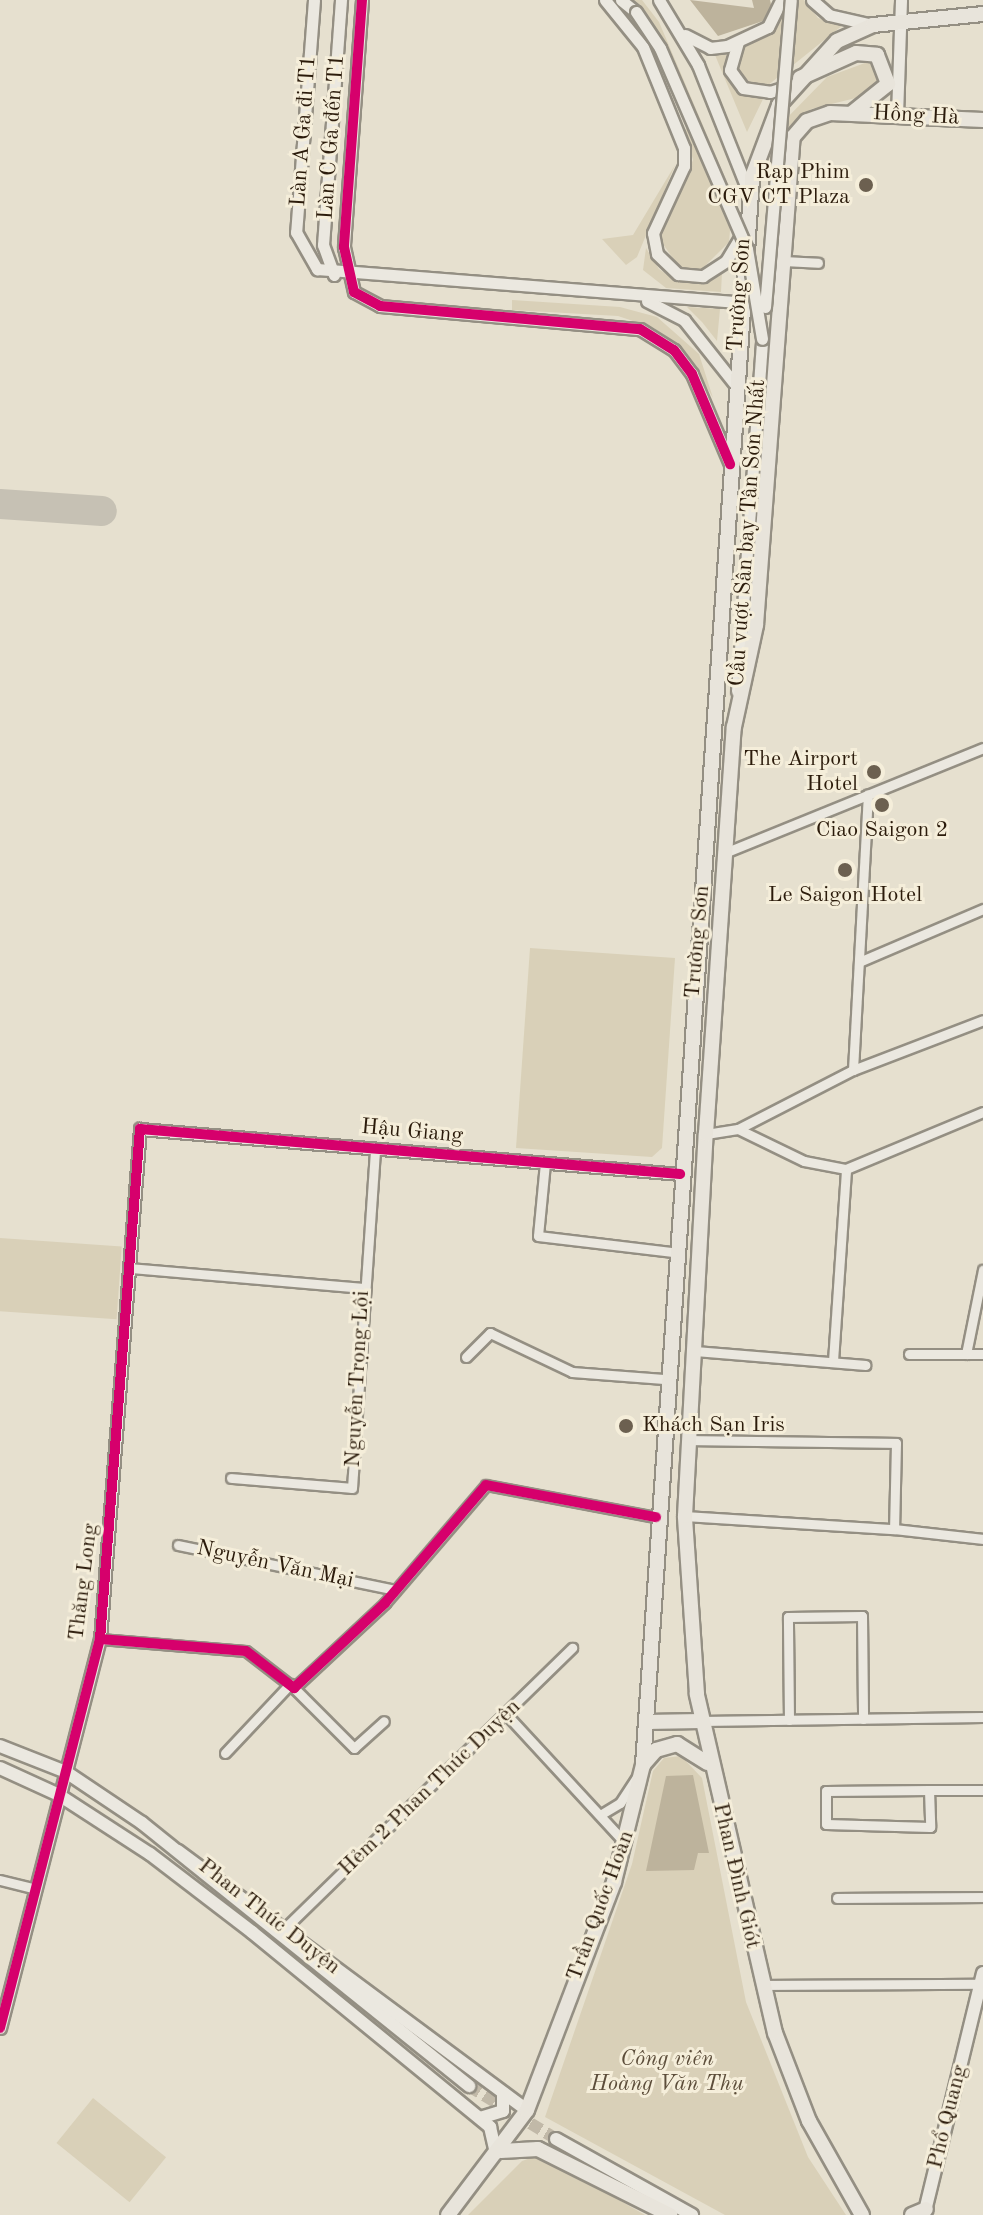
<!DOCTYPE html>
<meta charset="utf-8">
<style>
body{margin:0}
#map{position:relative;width:983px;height:2215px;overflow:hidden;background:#e6e0cf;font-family:"Old Standard TT",serif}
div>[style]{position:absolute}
.green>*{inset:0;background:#d9d0b8;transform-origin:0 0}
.water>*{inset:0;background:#bdb39c}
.taxiway>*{height:30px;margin:-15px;padding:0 15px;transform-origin:15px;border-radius:15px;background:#c6c1b4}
.secondary-tunnel>*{height:12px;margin-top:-6px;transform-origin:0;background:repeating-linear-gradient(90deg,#c1b9a8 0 12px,transparent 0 18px)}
.roads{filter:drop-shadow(2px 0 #948f83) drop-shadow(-2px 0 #948f83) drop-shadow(0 2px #948f83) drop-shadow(0 -2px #948f83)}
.minor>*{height:9px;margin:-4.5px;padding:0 4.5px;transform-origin:4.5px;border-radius:4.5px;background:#ebe8e0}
.tertiary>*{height:11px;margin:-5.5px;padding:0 5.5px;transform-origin:5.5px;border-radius:5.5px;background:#ebe8e0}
.secondary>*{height:12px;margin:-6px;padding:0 6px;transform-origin:6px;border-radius:6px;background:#ebe8e0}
.primary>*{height:14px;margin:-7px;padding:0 7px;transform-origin:7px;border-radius:7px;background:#e8e4db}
.bridges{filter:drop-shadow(2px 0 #948f83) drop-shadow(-2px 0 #948f83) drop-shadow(0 2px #948f83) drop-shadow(0 -2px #948f83)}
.tertiary-bridge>*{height:11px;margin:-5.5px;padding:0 5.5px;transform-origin:5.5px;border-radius:5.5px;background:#ebe8e0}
.cycleway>*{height:10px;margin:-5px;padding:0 5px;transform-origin:5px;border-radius:5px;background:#d6006c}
.dots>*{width:22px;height:22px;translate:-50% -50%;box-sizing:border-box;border:4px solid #f5eeda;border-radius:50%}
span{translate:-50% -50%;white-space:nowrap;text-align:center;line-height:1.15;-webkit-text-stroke:6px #f5eeda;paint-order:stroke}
.street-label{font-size:22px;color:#2b1b0b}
.poi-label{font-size:22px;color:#2b1b0b}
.right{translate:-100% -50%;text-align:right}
.left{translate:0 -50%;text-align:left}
.park-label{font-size:22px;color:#5c4d3a;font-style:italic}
</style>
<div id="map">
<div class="green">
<i style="clip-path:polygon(632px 0,642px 0,659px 22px,733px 196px,729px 242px,701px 270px,679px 267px,658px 237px,693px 160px,685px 129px,696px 125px,660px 35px)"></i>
<i style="clip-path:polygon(785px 0,804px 0,818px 18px,843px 25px,767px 86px,745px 83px,735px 70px,740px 49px,775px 26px)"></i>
<i style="clip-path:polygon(726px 52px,733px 85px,764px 97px,747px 132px,715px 55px)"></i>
<i style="clip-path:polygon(873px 60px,882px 82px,864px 96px,811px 109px,789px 130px,776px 283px,761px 283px,771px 160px,784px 121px,827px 77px)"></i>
<i style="clip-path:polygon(675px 165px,637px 257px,626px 265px,602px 239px,633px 235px)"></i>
<i style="clip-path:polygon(646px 248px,659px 269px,678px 282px,703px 283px,722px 273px,721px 292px,666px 288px,643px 270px)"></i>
<i style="clip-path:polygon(512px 300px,620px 307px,657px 317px,699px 354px,713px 398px,689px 357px,654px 328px,618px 316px,512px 310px)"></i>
<i style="clip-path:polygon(687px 307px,720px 309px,717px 341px,702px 322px)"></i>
<i style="clip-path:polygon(530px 948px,675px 958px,662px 1148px,652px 1157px,516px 1148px)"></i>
<i style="left:0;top:1238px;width:122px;height:73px;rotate:4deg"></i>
<i style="clip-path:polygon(681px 1756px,702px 1778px,746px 2002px,808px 2157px,846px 2215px,725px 2215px,545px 2117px,632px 1864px,653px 1771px,664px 1758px)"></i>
<i style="left:93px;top:2098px;width:94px;height:58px;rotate:39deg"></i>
<i style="clip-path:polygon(536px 2156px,544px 2157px,645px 2215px,468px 2215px,522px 2161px)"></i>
</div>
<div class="water">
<i style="clip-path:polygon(690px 0,754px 8px,752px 0,770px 0,772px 9px,763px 21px,718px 36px)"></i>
<i style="clip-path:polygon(693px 1775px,709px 1853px,698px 1853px,694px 1870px,646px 1871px,666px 1776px)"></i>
</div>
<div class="taxiway">
<i style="left:0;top:504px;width:102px;rotate:3.9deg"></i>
</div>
<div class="secondary-tunnel">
<i style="left:469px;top:2086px;width:102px;rotate:31.3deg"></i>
</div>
<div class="roads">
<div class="minor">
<i style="left:783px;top:261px;width:35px;rotate:3deg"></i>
<i style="left:727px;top:852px;width:276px;rotate:-22.1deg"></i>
<i style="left:861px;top:961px;width:133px;rotate:-23.1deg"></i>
<i style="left:853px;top:1070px;width:276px;rotate:-86.9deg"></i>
<i style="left:738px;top:1129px;width:73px;rotate:25.9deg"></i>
<i style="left:804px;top:1161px;width:43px;rotate:10.8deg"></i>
<i style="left:846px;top:1169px;width:148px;rotate:-22.6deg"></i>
<i style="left:706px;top:1134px;width:32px;rotate:-9deg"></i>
<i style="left:738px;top:1129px;width:129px;rotate:-27.2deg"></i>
<i style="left:853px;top:1070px;width:139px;rotate:-21deg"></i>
<i style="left:545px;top:1163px;width:73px;rotate:95.5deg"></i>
<i style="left:538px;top:1236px;width:136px;rotate:6.8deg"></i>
<i style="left:130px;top:1268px;width:233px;rotate:4.9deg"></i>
<i style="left:695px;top:1351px;width:171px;rotate:4.7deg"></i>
<i style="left:909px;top:1354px;width:74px"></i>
<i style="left:966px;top:1354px;width:86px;rotate:-78.6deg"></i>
<i style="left:466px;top:1357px;width:34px;rotate:-45deg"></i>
<i style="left:490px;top:1333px;width:91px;rotate:25.4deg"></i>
<i style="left:572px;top:1372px;width:92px;rotate:4.4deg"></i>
<i style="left:833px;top:1361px;width:192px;rotate:-86.1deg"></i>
<i style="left:689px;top:1440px;width:207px;rotate:0.8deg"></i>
<i style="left:896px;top:1443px;width:86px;rotate:91.3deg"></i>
<i style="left:894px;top:1529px;width:90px;rotate:6.4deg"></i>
<i style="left:231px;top:1478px;width:121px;rotate:4.7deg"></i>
<i style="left:352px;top:1488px;width:340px;rotate:-86.1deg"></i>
<i style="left:685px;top:1516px;width:209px;rotate:3.6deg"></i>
<i style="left:178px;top:1545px;width:222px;rotate:11.7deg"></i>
<i style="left:100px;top:1639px;width:146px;rotate:4.7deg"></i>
<i style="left:246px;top:1651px;width:61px;rotate:37.6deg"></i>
<i style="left:294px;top:1688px;width:125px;rotate:-43deg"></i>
<i style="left:385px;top:1603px;width:155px;rotate:-49.4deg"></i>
<i style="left:486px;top:1485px;width:173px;rotate:10.7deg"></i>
<i style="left:294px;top:1688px;width:85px;rotate:45deg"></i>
<i style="left:354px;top:1748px;width:40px;rotate:-42deg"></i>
<i style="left:507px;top:1715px;width:173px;rotate:47.3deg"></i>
<i style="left:789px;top:1720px;width:103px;rotate:-90.6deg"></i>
<i style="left:788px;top:1617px;width:74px;rotate:-0.8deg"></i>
<i style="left:862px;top:1616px;width:103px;rotate:89.4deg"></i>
<i style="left:701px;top:1721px;width:282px;rotate:-0.8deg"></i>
<i style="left:225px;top:1753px;width:95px;rotate:-46.7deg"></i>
<i style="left:929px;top:1790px;width:37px;rotate:88deg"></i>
<i style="left:930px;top:1827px;width:104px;rotate:-178.3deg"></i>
<i style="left:826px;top:1824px;width:33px;rotate:-90deg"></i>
<i style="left:826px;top:1791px;width:103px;rotate:-0.6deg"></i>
<i style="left:929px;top:1790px;width:54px"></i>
<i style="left:600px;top:1815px;width:23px;rotate:-31deg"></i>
<i style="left:620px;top:1803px;width:30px;rotate:-57deg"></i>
<i style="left:0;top:1880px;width:36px;rotate:14deg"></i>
<i style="left:837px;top:1898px;width:146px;rotate:-0.4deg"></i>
<i style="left:286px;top:1927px;width:400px;rotate:-44.3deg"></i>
<i style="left:762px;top:1985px;width:218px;rotate:-0.3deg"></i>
</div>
<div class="tertiary">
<i style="left:314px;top:0;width:233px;rotate:94.4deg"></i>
<i style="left:296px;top:232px;width:43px;rotate:60.4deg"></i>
<i style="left:317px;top:269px;width:422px;rotate:4.5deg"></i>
<i style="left:362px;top:0;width:248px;rotate:94.2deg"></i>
<i style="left:344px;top:247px;width:46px;rotate:77.5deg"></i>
<i style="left:354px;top:292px;width:30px;rotate:28deg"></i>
<i style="left:380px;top:306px;width:261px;rotate:5.1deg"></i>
<i style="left:640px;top:329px;width:40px;rotate:32deg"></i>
<i style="left:674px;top:350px;width:30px;rotate:53deg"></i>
<i style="left:692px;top:374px;width:98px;rotate:67.1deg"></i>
<i style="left:605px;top:0;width:60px;rotate:51deg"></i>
<i style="left:643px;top:47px;width:109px;rotate:67.9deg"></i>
<i style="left:684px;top:148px;width:18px;rotate:90deg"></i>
<i style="left:684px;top:166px;width:74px;rotate:114.8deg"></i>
<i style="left:653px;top:233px;width:21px;rotate:79deg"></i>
<i style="left:657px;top:254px;width:29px;rotate:44deg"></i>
<i style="left:678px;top:274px;width:25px;rotate:5deg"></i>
<i style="left:703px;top:276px;width:27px;rotate:-33deg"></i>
<i style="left:726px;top:261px;width:37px;rotate:-59deg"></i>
<i style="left:621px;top:0;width:19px;rotate:39deg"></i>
<i style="left:659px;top:0;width:76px;rotate:59deg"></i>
<i style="left:698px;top:65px;width:138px;rotate:68.3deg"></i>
<i style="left:812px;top:0;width:23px;rotate:41deg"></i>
<i style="left:829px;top:15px;width:44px;rotate:13.1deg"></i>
<i style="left:685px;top:35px;width:28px;rotate:27deg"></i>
<i style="left:710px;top:48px;width:17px;rotate:-7deg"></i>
<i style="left:727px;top:46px;width:45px;rotate:-24.9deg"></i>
<i style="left:768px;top:27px;width:30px;rotate:-64deg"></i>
<i style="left:738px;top:42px;width:29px;rotate:106deg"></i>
<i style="left:730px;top:70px;width:22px;rotate:54deg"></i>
<i style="left:743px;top:88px;width:27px;rotate:8deg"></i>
<i style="left:770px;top:92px;width:23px;rotate:-18deg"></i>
<i style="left:897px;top:115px;width:115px;rotate:-88deg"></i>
<i style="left:334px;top:275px;width:32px;rotate:-110deg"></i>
<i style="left:323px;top:245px;width:246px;rotate:-85.8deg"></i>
<i style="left:647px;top:301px;width:42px;rotate:27.2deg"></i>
<i style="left:684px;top:320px;width:80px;rotate:51.6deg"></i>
<i style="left:737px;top:691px;width:353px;rotate:-85.9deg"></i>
<i style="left:0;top:2028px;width:402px;rotate:-75.6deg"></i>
<i style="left:100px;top:1639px;width:512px;rotate:-85.52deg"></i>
<i style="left:140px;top:1129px;width:542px;rotate:4.76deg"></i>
</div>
<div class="secondary">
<i style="left:0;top:1746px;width:71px;rotate:21.5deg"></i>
<i style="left:66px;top:1772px;width:92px;rotate:33.9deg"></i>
<i style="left:142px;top:1823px;width:420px;rotate:38.8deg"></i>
<i style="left:0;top:1768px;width:65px;rotate:24.6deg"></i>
<i style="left:59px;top:1795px;width:108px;rotate:33deg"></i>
<i style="left:150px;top:1854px;width:128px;rotate:37.4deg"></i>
<i style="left:252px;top:1932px;width:308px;rotate:39.3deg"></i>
<i style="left:490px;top:2127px;width:27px;rotate:77deg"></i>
<i style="left:178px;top:1851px;width:435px;rotate:36.6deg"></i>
<i style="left:480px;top:2118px;width:24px;rotate:-17deg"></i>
<i style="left:503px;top:2111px;width:18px;rotate:-90deg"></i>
<i style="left:556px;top:2139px;width:156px;rotate:29.2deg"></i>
<i style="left:924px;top:2215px;width:249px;rotate:-76.3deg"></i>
</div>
<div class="primary">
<i style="left:800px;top:78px;width:61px;rotate:-24.1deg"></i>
<i style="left:856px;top:53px;width:21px;rotate:5deg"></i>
<i style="left:877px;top:55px;width:31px;rotate:69deg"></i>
<i style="left:888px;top:84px;width:45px;rotate:141.3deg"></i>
<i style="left:646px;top:1722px;width:55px;rotate:-1deg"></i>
<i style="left:643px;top:1765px;width:20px;rotate:-49deg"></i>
<i style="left:656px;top:1750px;width:22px;rotate:-16deg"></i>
<i style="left:677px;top:1744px;width:36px;rotate:32deg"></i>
<i style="left:501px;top:2151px;width:37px;rotate:-3deg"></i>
<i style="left:538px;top:2149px;width:148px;rotate:26.6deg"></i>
<i style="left:448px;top:2215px;width:131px;rotate:-53deg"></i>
<i style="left:527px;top:2110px;width:244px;rotate:-69.1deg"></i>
<i style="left:614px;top:1882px;width:121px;rotate:-76.1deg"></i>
<i style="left:643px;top:1765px;width:1592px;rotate:-86.07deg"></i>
<i style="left:752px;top:177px;width:77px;rotate:-69.4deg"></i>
<i style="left:779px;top:105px;width:86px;rotate:-47.8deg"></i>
<i style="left:837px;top:41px;width:39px;rotate:-24deg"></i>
<i style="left:873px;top:25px;width:111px;rotate:-5.7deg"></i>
<i style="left:862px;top:2215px;width:108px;rotate:-119.4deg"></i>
<i style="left:809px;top:2121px;width:94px;rotate:-111.1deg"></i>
<i style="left:775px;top:2033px;width:348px;rotate:-103deg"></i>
<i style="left:697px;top:1694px;width:178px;rotate:-93.9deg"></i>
<i style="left:685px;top:1516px;width:383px;rotate:-86.9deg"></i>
<i style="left:706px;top:1134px;width:408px;rotate:-86.1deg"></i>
<i style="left:734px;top:727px;width:104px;rotate:-77.8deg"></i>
<i style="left:756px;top:625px;width:489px;rotate:-85.7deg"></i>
<i style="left:793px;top:137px;width:21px;rotate:-49deg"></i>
<i style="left:807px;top:121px;width:24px;rotate:-19deg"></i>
<i style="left:830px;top:113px;width:153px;rotate:2.6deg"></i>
<i style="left:912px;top:2215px;width:15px;rotate:-23deg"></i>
</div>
</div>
<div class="bridges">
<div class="tertiary-bridge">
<i style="left:636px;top:12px;width:43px;rotate:56.3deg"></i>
<i style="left:660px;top:48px;width:219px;rotate:66.6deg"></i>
<i style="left:747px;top:249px;width:91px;rotate:80.5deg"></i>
<i style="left:765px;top:307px;width:308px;rotate:-85.2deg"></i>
</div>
</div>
<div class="cycleway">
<i style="left:362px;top:0;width:248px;rotate:94.2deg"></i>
<i style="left:344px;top:247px;width:46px;rotate:77.5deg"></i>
<i style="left:354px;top:292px;width:30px;rotate:28deg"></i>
<i style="left:380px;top:306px;width:261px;rotate:5.1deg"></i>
<i style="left:640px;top:329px;width:40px;rotate:32deg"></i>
<i style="left:674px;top:350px;width:30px;rotate:53deg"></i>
<i style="left:692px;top:374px;width:98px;rotate:67.1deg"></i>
<i style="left:100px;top:1639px;width:146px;rotate:4.7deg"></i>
<i style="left:246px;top:1651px;width:61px;rotate:37.6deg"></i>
<i style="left:294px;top:1688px;width:125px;rotate:-43deg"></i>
<i style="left:385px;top:1603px;width:155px;rotate:-49.4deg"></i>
<i style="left:486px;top:1485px;width:173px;rotate:10.7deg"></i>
<i style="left:0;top:2028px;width:402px;rotate:-75.6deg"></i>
<i style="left:100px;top:1639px;width:512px;rotate:-85.52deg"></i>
<i style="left:140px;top:1129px;width:542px;rotate:4.76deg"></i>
</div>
<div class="dots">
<i style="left:866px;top:185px;background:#6c6050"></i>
<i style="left:874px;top:772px;background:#6c6050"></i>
<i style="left:882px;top:805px;background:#6c6050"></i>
<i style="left:845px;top:870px;background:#6c6050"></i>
<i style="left:626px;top:1426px;background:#6c6050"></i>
</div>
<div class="street-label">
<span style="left:916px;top:116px;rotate:3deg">Hồng Hà</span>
<span style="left:304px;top:131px;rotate:-86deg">Làn A Ga đi T1</span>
<span style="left:332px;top:137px;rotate:-86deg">Làn C Ga đến T1</span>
<span style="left:740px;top:295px;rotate:-86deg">Trường Sơn</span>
<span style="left:748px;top:533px;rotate:-86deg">Cầu vượt Sân bay Tân Sơn Nhất</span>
<span style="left:698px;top:942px;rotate:-85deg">Trường Sơn</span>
<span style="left:412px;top:1132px;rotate:5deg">Hậu Giang</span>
<span style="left:358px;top:1379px;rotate:-87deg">Nguyễn Trọng Lội</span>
<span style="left:275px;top:1565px;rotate:12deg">Nguyễn Văn Mại</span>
<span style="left:84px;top:1582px;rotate:-83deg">Thăng Long</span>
<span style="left:430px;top:1788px;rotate:-44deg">Hẻm 2 Phan Thúc Duyện</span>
<span style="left:736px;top:1876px;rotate:77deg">Phan Đình Giót</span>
<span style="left:601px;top:1906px;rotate:-70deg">Trần Quốc Hoàn</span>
<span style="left:269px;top:1917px;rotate:38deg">Phan Thúc Duyện</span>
<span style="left:948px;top:2117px;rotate:-76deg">Phổ Quang</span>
</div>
<div class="poi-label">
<span class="right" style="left:850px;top:185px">Rạp Phim<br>CGV CT Plaza</span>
<span class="right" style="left:858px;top:772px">The Airport<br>Hotel</span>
<span style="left:882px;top:831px">Ciao Saigon 2</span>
<span style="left:845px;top:896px">Le Saigon Hotel</span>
<span class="left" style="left:642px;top:1426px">Khách Sạn Iris</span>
</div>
<div class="park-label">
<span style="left:667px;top:2072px">Công viên<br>Hoàng Văn Thụ</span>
</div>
</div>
